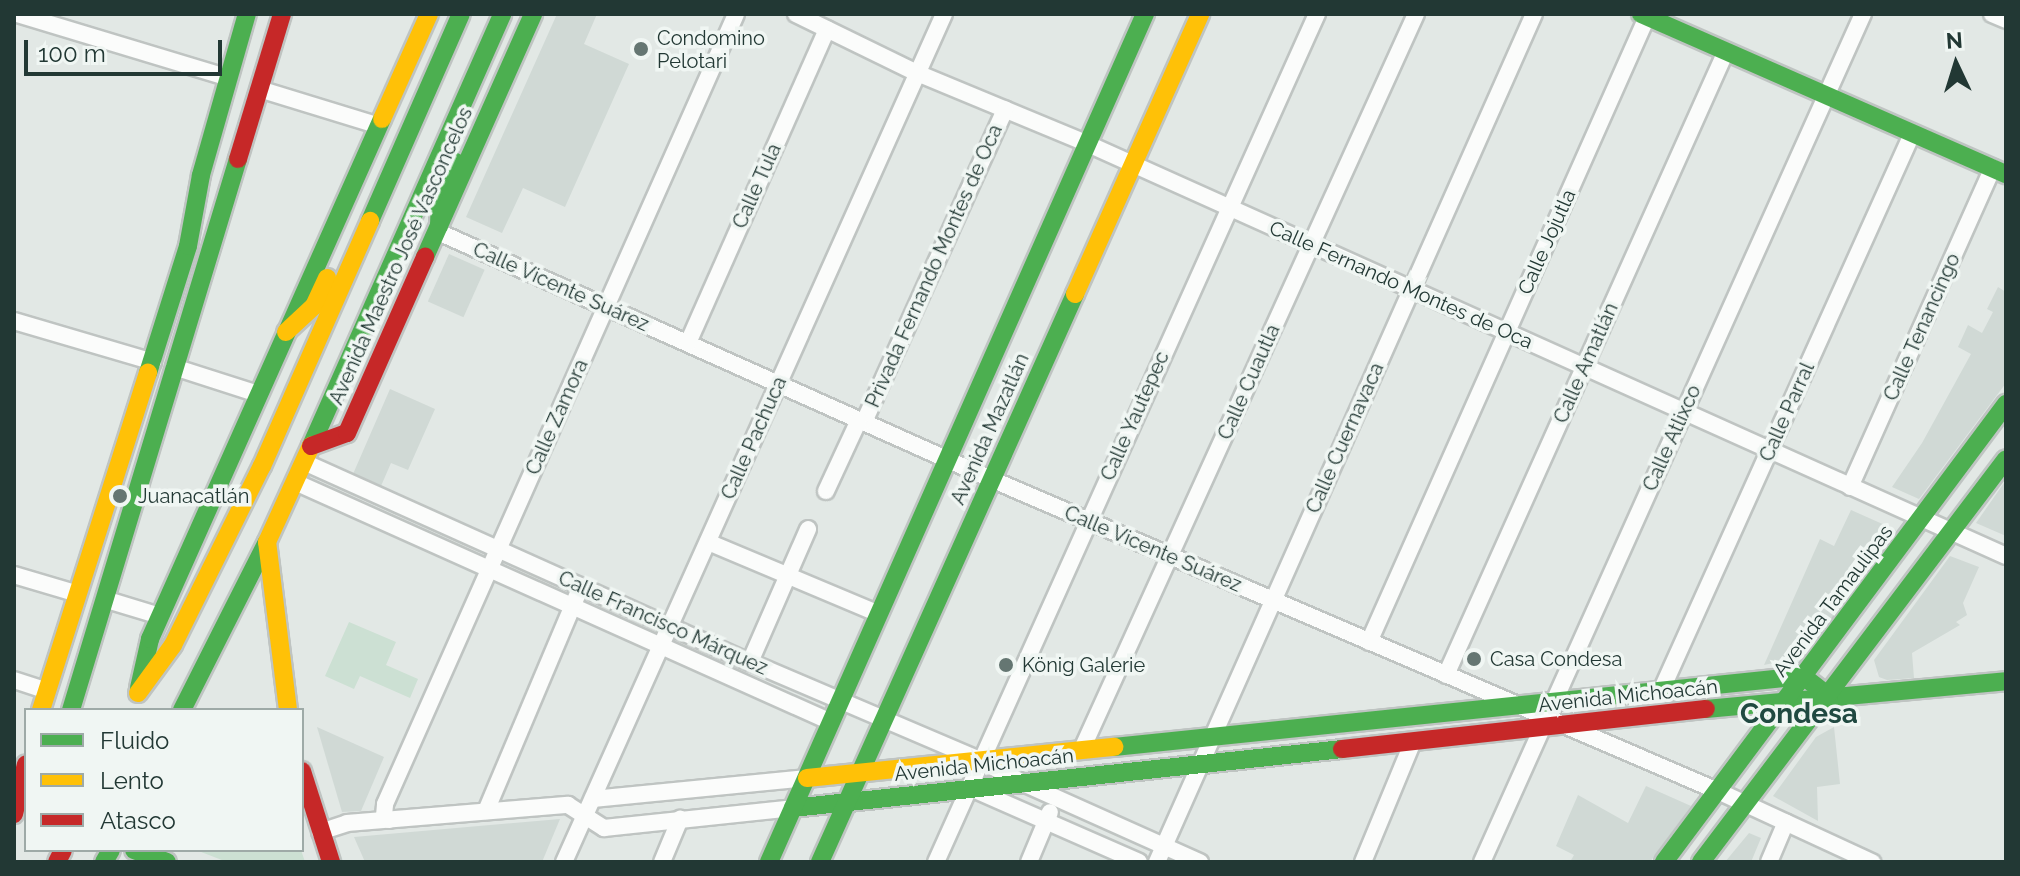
<!DOCTYPE html>
<meta charset="utf-8">
<style>
body{margin:0}
#map{position:relative;width:2020px;height:876px;overflow:hidden;background:#e2e8e5;font-family:Raleway,sans-serif}
div>[style]{position:absolute}
.built>*{inset:0;background:#d0d9d5;transform-origin:0 0}
.green>*{inset:0;background:#cce0d3}
.roads{filter:drop-shadow(2px 0 #bfc4c2) drop-shadow(-2px 0 #bfc4c2) drop-shadow(0 2px #bfc4c2) drop-shadow(0 -2px #bfc4c2)}
.street>*{height:16px;margin:-8px;padding:0 8px;transform-origin:8px;border-radius:8px;background:#fbfcfb}
.fast>*{height:18px;margin:-9px;padding:0 9px;transform-origin:9px;border-radius:9px;background:#4caf50}
.slow>*{height:18px;margin:-9px;padding:0 9px;transform-origin:9px;border-radius:9px;background:#ffc107}
.jam>*{height:18px;margin:-9px;padding:0 9px;transform-origin:9px;border-radius:9px;background:#c62828}
.dots>*{width:22px;height:22px;translate:-50% -50%;box-sizing:border-box;border:4px solid #f0f6f3;border-radius:50%}
span{translate:-50% -50%;white-space:nowrap;text-align:center;line-height:1.15;-webkit-text-stroke:7px #f0f6f3;paint-order:stroke}
.poi-label{font-size:20px;color:#223834}
.left{translate:0 -50%;text-align:left}
.street-label{font-size:20px;color:#223834}
.district-label{font-size:28px;color:#204941;font-weight:700}
.frame{position:absolute;inset:0;border:16px solid #223834;pointer-events:none}
.legend{position:absolute;left:24px;top:708px;width:280px;height:144px;box-sizing:border-box;background:#f0f6f3;border:2px solid #9eaaa7;margin:0;padding:10px 14px;list-style:none;font-size:24px;color:#223834}
.legend li{display:flex;align-items:center;gap:16px;height:40px}
.legend b{width:40px;border:2px solid #9eaaa7}
.north{position:absolute;left:1916px;top:24px;width:80px;height:80px;-webkit-text-stroke:6px #f0f6f3;paint-order:stroke;rotate:356deg;font-size:22px;font-weight:700;line-height:32px;text-align:center;color:#223834}
.north::after{content:'';display:block;margin:auto;width:28px;height:36px;background:#223834;clip-path:polygon(50% 0,100% 100%,50% 72%,0 100%)}
.scale{position:absolute;left:24px;top:40px;width:198px;height:36px;box-sizing:border-box;border:4px solid #223834;border-top:0;padding-left:10px;font-size:24px;line-height:28px;white-space:nowrap;color:#223834;-webkit-text-stroke:6px #f0f6f3;paint-order:stroke}
</style>
<div id="map">
<div class="built">
<i style="clip-path:polygon(557px 14px,597px 14px,584px 44px,629px 64px,565px 207px,523px 188px,502px 233px,466px 217px)"></i>
<i style="left:449px;top:254px;width:39px;height:52px;rotate:24deg"></i>
<i style="clip-path:polygon(1998px 287px,2006px 292px,2006px 383px,1919px 499px,1892px 487px,1922px 443px,1971px 354px,1958px 347px,1968px 325px,1982px 333px,1993px 312px,1987px 309px)"></i>
<i style="clip-path:polygon(390px 389px,435px 409px,408px 470px,391px 463px,381px 486px,353px 474px)"></i>
<i style="clip-path:polygon(2006px 480px,2006px 536px,1976px 523px)"></i>
<i style="clip-path:polygon(1851px 510px,1896px 530px,1812px 647px,1797px 658px,1764px 665px,1820px 539px,1834px 546px)"></i>
<i style="clip-path:polygon(1950px 556px,1979px 567px,1963px 603px,1967px 615px,1956px 622px,1960px 625px,1912px 653px,1914px 678px,1887px 680px,1879px 677px,1874px 660px)"></i>
<i style="clip-path:polygon(317px 727px,384px 757px,361px 811px,342px 812px)"></i>
<i style="clip-path:polygon(1834px 727px,1840px 784px,1817px 787px,1818px 821px,1773px 796px,1816px 737px)"></i>
<i style="clip-path:polygon(1646px 786px,1691px 806px,1650px 862px,1570px 862px,1574px 855px,1556px 846px,1578px 795px,1628px 823px)"></i>
<i style="clip-path:polygon(560px 819px,542px 862px,365px 862px,354px 837px)"></i>
<i style="clip-path:polygon(1749px 833px,1761px 838px,1751px 862px,1725px 862px)"></i>
</div>
<div class="green">
<i style="clip-path:polygon(349px 622px,396px 642px,386px 665px,418px 679px,410px 698px,360px 676px,354px 689px,325px 676px)"></i>
<i style="clip-path:polygon(196px 850px,301px 850px,305px 862px,227px 862px)"></i>
</div>
<div class="roads">
<div class="street">
<i style="left:17px;top:14px;width:221px;rotate:16.8deg"></i>
<i style="left:796px;top:14px;width:135px;rotate:26deg"></i>
<i style="left:917px;top:73px;width:185px;rotate:22.5deg"></i>
<i style="left:1088px;top:144px;width:1006px;rotate:24.17deg"></i>
<i style="left:1992px;top:14px;width:15px;rotate:23deg"></i>
<i style="left:259px;top:89px;width:123px;rotate:17deg"></i>
<i style="left:436px;top:231px;width:608px;rotate:24.08deg"></i>
<i style="left:991px;top:479px;width:791px;rotate:23.23deg"></i>
<i style="left:1718px;top:791px;width:170px;rotate:24.8deg"></i>
<i style="left:14px;top:321px;width:145px;rotate:16.4deg"></i>
<i style="left:688px;top:343px;width:343px;rotate:-66.1deg"></i>
<i style="left:174px;top:367px;width:88px;rotate:17.8deg"></i>
<i style="left:864px;top:422px;width:343px;rotate:-65.7deg"></i>
<i style="left:304px;top:462px;width:489px;rotate:24.2deg"></i>
<i style="left:750px;top:662px;width:250px;rotate:23.1deg"></i>
<i style="left:980px;top:760px;width:49px;rotate:28.1deg"></i>
<i style="left:1023px;top:783px;width:194px;rotate:24.1deg"></i>
<i style="left:295px;top:482px;width:587px;rotate:24.12deg"></i>
<i style="left:1850px;top:487px;width:350px;rotate:-65.9deg"></i>
<i style="left:826px;top:491px;width:78px;rotate:-65.1deg"></i>
<i style="left:708px;top:542px;width:186px;rotate:22.8deg"></i>
<i style="left:14px;top:575px;width:67px;rotate:16.5deg"></i>
<i style="left:104px;top:599px;width:59px;rotate:16.9deg"></i>
<i style="left:1369px;top:642px;width:684px;rotate:-66.02deg"></i>
<i style="left:750px;top:662px;width:145px;rotate:-66.4deg"></i>
<i style="left:1446px;top:675px;width:684px;rotate:-65.83deg"></i>
<i style="left:14px;top:680px;width:35px;rotate:18deg"></i>
<i style="left:1661px;top:691px;width:611px;rotate:-65.74deg"></i>
<i style="left:1082px;top:749px;width:807px;rotate:-65.56deg"></i>
<i style="left:975px;top:790px;width:179px;rotate:23.7deg"></i>
<i style="left:593px;top:799px;width:215px;rotate:-5.6deg"></i>
<i style="left:486px;top:811px;width:244px;rotate:-67.1deg"></i>
<i style="left:389px;top:820px;width:6px;rotate:-141deg"></i>
<i style="left:384px;top:816px;width:12px;rotate:-85deg"></i>
<i style="left:385px;top:804px;width:864px;rotate:-66.04deg"></i>
<i style="left:320px;top:832px;width:28px;rotate:-18deg"></i>
<i style="left:347px;top:823px;width:222px;rotate:-4.7deg"></i>
<i style="left:568px;top:805px;width:43px;rotate:32.6deg"></i>
<i style="left:604px;top:828px;width:190px;rotate:-6deg"></i>
<i style="left:564px;top:862px;width:929px;rotate:-65.86deg"></i>
<i style="left:662px;top:862px;width:47px;rotate:-67.3deg"></i>
<i style="left:936px;top:862px;width:930px;rotate:-65.81deg"></i>
<i style="left:1029px;top:862px;width:54px;rotate:-67.2deg"></i>
<i style="left:1157px;top:862px;width:928px;rotate:-66.03deg"></i>
<i style="left:1363px;top:862px;width:131px;rotate:-67.5deg"></i>
<i style="left:1482px;top:862px;width:930px;rotate:-65.81deg"></i>
<i style="left:1769px;top:862px;width:43px;rotate:-67deg"></i>
</div>
<div class="fast">
<i style="left:1641px;top:14px;width:399px;rotate:23.7deg"></i>
<i style="left:370px;top:221px;width:226px;rotate:-66.3deg"></i>
<i style="left:439px;top:226px;width:24px;rotate:-88deg"></i>
<i style="left:440px;top:202px;width:43px;rotate:-69.4deg"></i>
<i style="left:425px;top:257px;width:266px;rotate:-66deg"></i>
<i style="left:148px;top:373px;width:133px;rotate:-72.5deg"></i>
<i style="left:188px;top:246px;width:72px;rotate:-79.6deg"></i>
<i style="left:201px;top:175px;width:167px;rotate:-74.1deg"></i>
<i style="left:311px;top:446px;width:472px;rotate:-66.1deg"></i>
<i style="left:139px;top:688px;width:50px;rotate:-77.3deg"></i>
<i style="left:150px;top:639px;width:569px;rotate:-65.96deg"></i>
<i style="left:1706px;top:709px;width:301px;rotate:-5.3deg"></i>
<i style="left:71px;top:710px;width:576px;rotate:-73.14deg"></i>
<i style="left:182px;top:710px;width:188px;rotate:-63.2deg"></i>
<i style="left:1114px;top:747px;width:693px;rotate:-5.88deg"></i>
<i style="left:1803px;top:676px;width:33px;rotate:38deg"></i>
<i style="left:793px;top:808px;width:552px;rotate:-6.13deg"></i>
<i style="left:134px;top:850px;width:35px;rotate:20deg"></i>
<i style="left:104px;top:862px;width:14px;rotate:-60deg"></i>
<i style="left:769px;top:862px;width:928px;rotate:-66.09deg"></i>
<i style="left:820px;top:862px;width:623px;rotate:-65.82deg"></i>
<i style="left:1664px;top:862px;width:572px;rotate:-53.25deg"></i>
<i style="left:1701px;top:862px;width:505px;rotate:-52.88deg"></i>
</div>
<div class="slow">
<i style="left:382px;top:119px;width:115px;rotate:-65.9deg"></i>
<i style="left:1075px;top:294px;width:307px;rotate:-65.9deg"></i>
<i style="left:286px;top:332px;width:38px;rotate:-43deg"></i>
<i style="left:314px;top:306px;width:31px;rotate:-65deg"></i>
<i style="left:138px;top:693px;width:59px;rotate:-53.9deg"></i>
<i style="left:173px;top:645px;width:200px;rotate:-63.6deg"></i>
<i style="left:262px;top:466px;width:268px;rotate:-66.2deg"></i>
<i style="left:41px;top:710px;width:354px;rotate:-72.4deg"></i>
<i style="left:288px;top:710px;width:169px;rotate:-97.1deg"></i>
<i style="left:267px;top:542px;width:106px;rotate:-65.4deg"></i>
<i style="left:807px;top:778px;width:309px;rotate:-5.8deg"></i>
</div>
<div class="jam">
<i style="left:238px;top:159px;width:152px;rotate:-73.1deg"></i>
<i style="left:311px;top:446px;width:38px;rotate:-20deg"></i>
<i style="left:347px;top:433px;width:193px;rotate:-66.1deg"></i>
<i style="left:1342px;top:749px;width:366px;rotate:-6.3deg"></i>
<i style="left:302px;top:771px;width:96px;rotate:72.3deg"></i>
<i style="left:14px;top:814px;width:51px;rotate:-76.5deg"></i>
<i style="left:57px;top:862px;width:13px;rotate:-63deg"></i>
</div>
</div>
<div class="dots">
<i style="left:641px;top:49px;background:#657672"></i>
<i style="left:120px;top:496px;background:#657672"></i>
<i style="left:1474px;top:659px;background:#657672"></i>
<i style="left:1006px;top:665px;background:#657672"></i>
</div>
<div class="poi-label">
<span class="left" style="left:657px;top:50px">Condomino<br>Pelotari</span>
<span class="left" style="left:138px;top:496px">Juanacatlán</span>
<span class="left" style="left:1490px;top:659px">Casa Condesa</span>
<span class="left" style="left:1022px;top:665px">König Galerie</span>
</div>
<div class="street-label">
<span style="left:757px;top:186px;rotate:-66deg">Calle Tula</span>
<span style="left:1547px;top:242px;rotate:-66deg">Calle Jojutla</span>
<span style="left:401px;top:256px;rotate:-66deg">Avenida Maestro José Vasconcelos</span>
<span style="left:934px;top:266px;rotate:-66deg">Privada Fernando Montes de Oca</span>
<span style="left:1401px;top:285px;rotate:24deg">Calle Fernando Montes de Oca</span>
<span style="left:561px;top:287px;rotate:24deg">Calle Vicente Suárez</span>
<span style="left:1922px;top:327px;rotate:-66deg">Calle Tenancingo</span>
<span style="left:1586px;top:363px;rotate:-66deg">Calle Amatlán</span>
<span style="left:1249px;top:382px;rotate:-66deg">Calle Cuautla</span>
<span style="left:1787px;top:412px;rotate:-66deg">Calle Parral</span>
<span style="left:1135px;top:416px;rotate:-66deg">Calle Yautepec</span>
<span style="left:557px;top:417px;rotate:-66deg">Calle Zamora</span>
<span style="left:990px;top:429px;rotate:-66deg">Avenida Mazatlán</span>
<span style="left:754px;top:438px;rotate:-66deg">Calle Pachuca</span>
<span style="left:1345px;top:438px;rotate:-66deg">Calle Cuernavaca</span>
<span style="left:1672px;top:438px;rotate:-66deg">Calle Atlixco</span>
<span style="left:1153px;top:549px;rotate:23deg">Calle Vicente Suárez</span>
<span style="left:1833px;top:601px;rotate:-53deg">Avenida Tamaulipas</span>
<span style="left:663px;top:623px;rotate:24deg">Calle Francisco Márquez</span>
<span style="left:1628px;top:696px;rotate:-6deg">Avenida Michoacán</span>
<span style="left:984px;top:765px;rotate:-6deg">Avenida Michoacán</span>
</div>
<div class="district-label">
<span style="left:1799px;top:714px">Condesa</span>
</div>
<div class="frame"></div>
<ul class="legend">
<li><b style="height:10px;background:#4caf50"></b>Fluido</li>
<li><b style="height:10px;background:#ffc107"></b>Lento</li>
<li><b style="height:10px;background:#c62828"></b>Atasco</li>
</ul>
<div class="north">N</div>
<div class="scale">100 m</div>
</div>
